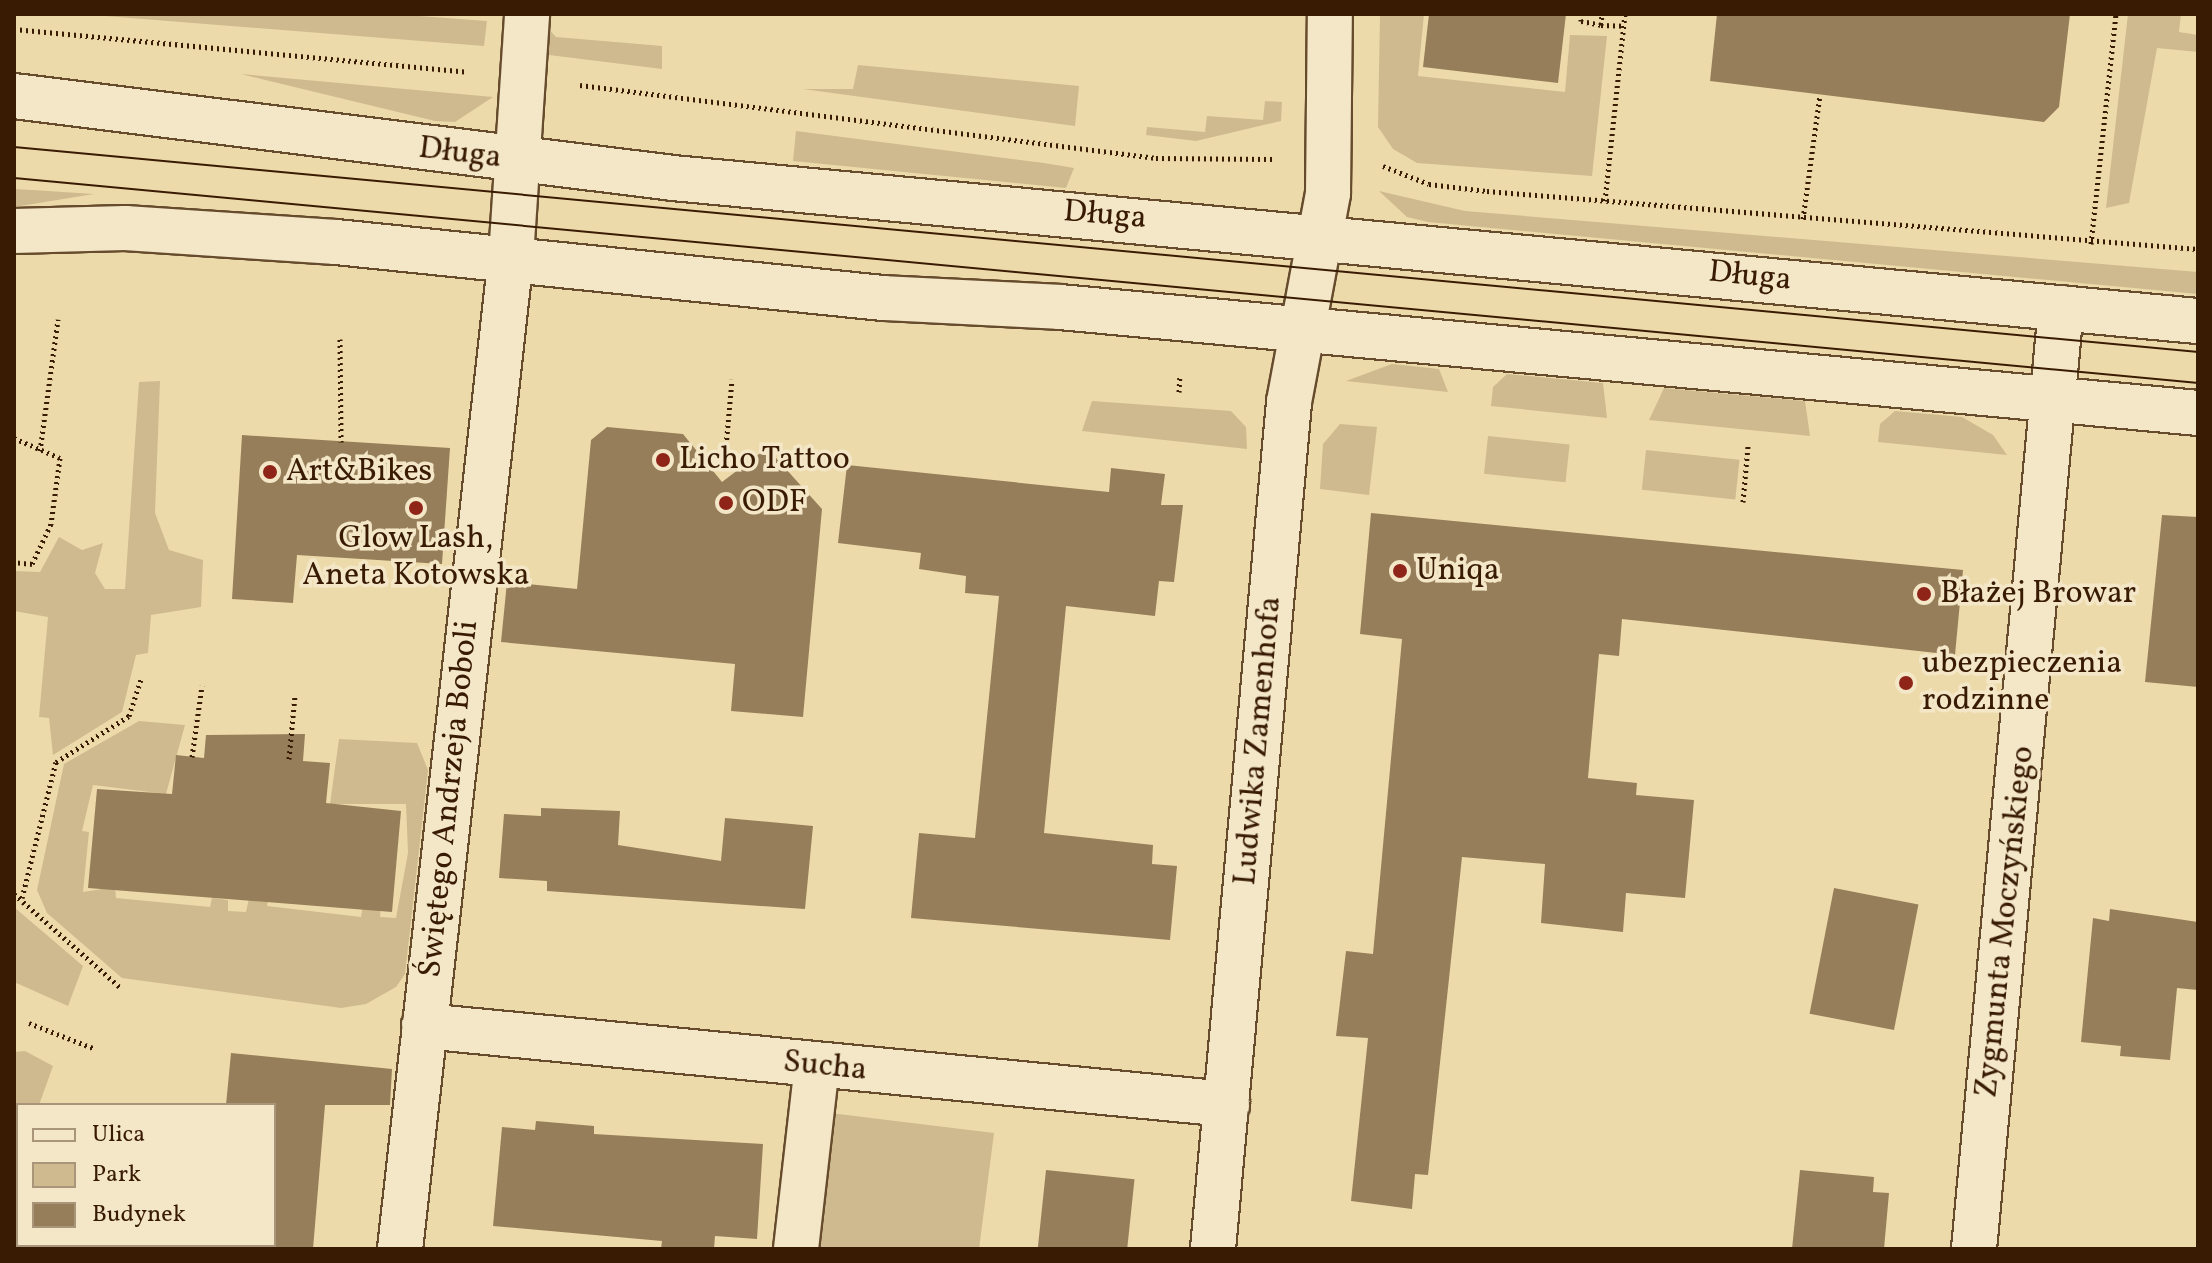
<!DOCTYPE html>
<meta charset="utf-8">
<style>
body{margin:0}
#map{position:relative;width:2212px;height:1263px;overflow:hidden;background:#eddaaa;font-family:Vollkorn,serif}
div>[style]{position:absolute}
.green>*{inset:0;background:#ceba8e;transform-origin:0 0}
.building>*{inset:0;background:#977e5a;transform-origin:0 0}
.path>*{height:5px;margin-top:-2.5px;transform-origin:0;background:repeating-linear-gradient(90deg,#391b03 0 2px,transparent 0 6px)}
.roads{filter:drop-shadow(2px 0 #664b2d) drop-shadow(-2px 0 #664b2d) drop-shadow(0 2px #664b2d) drop-shadow(0 -2px #664b2d)}
.minor>*{height:44px;margin:-22px;padding:0 22px;transform-origin:22px;border-radius:22px;background:#f3e7c8}
.tertiary>*{height:44px;margin:-22px;padding:0 22px;transform-origin:22px;border-radius:22px;background:#f3e7c8}
.tram>*{height:2px;margin:-1px;padding:0 1px;transform-origin:1px;border-radius:1px;background:#391b03}
.dots>*{width:22px;height:22px;translate:-50% -50%;box-sizing:border-box;border:4px solid #f3e7c8;border-radius:50%}
span{translate:-50% -50%;white-space:nowrap;text-align:center;line-height:1.15;-webkit-text-stroke:7px #f3e7c8;paint-order:stroke}
.street-label{font-size:32px;color:#391b03}
.poi-label{font-size:32px;color:#391b03}
.left{translate:0 -50%;text-align:left}
.frame{position:absolute;inset:0;border:16px solid #391b03;pointer-events:none}
.legend{position:absolute;left:16px;top:1103px;width:260px;height:144px;box-sizing:border-box;background:#f3e7c8;border:2px solid #a99579;margin:0;padding:10px 14px;list-style:none;font-size:24px;color:#391b03}
.legend li{display:flex;align-items:center;gap:16px;height:40px}
.legend b{width:40px;border:2px solid #a99579}
</style>
<div id="map">
<div class="green">
<i style="clip-path:polygon(80px 14px,392px 14px,487px 21px,484px 46px)"></i>
<i style="clip-path:polygon(1380px 14px,1424px 14px,1418px 76px,1565px 92px,1570px 35px,1607px 36px,1592px 176px,1417px 163px,1393px 149px,1378px 127px)"></i>
<i style="clip-path:polygon(2128px 14px,2181px 14px,2179px 32px,2198px 35px,2198px 52px,2157px 48px,2129px 203px,2106px 208px)"></i>
<i style="clip-path:polygon(544px 24px,556px 37px,662px 46px,662px 69px,541px 54px)"></i>
<i style="clip-path:polygon(858px 65px,1079px 86px,1075px 126px,803px 89px,853px 89px)"></i>
<i style="clip-path:polygon(241px 74px,493px 97px,455px 122px,435px 121px)"></i>
<i style="clip-path:polygon(1265px 101px,1282px 102px,1281px 121px,1196px 141px,1146px 135px,1147px 127px,1205px 132px,1207px 116px,1263px 120px)"></i>
<i style="clip-path:polygon(796px 131px,1044px 163px,1074px 168px,1066px 188px,793px 161px)"></i>
<i style="clip-path:polygon(14px 189px,32px 190px,94px 194px,14px 207px)"></i>
<i style="clip-path:polygon(1379px 191px,1465px 211px,2198px 272px,2198px 294px,1428px 222px,1407px 217px)"></i>
<i style="clip-path:polygon(1392px 364px,1439px 369px,1448px 392px,1346px 381px)"></i>
<i style="clip-path:polygon(1507px 374px,1603px 383px,1607px 418px,1491px 406px,1493px 387px)"></i>
<i style="clip-path:polygon(160px 381px,155px 513px,169px 550px,203px 560px,201px 607px,151px 615px,148px 653px,136px 655px,122px 712px,53px 755px,49px 718px,39px 717px,48px 617px,14px 611px,14px 571px,40px 572px,59px 537px,82px 550px,103px 543px,95px 573px,105px 589px,125px 589px,139px 382px)"></i>
<i style="clip-path:polygon(1664px 388px,1805px 401px,1810px 436px,1649px 420px)"></i>
<i style="clip-path:polygon(1092px 401px,1231px 411px,1246px 427px,1247px 449px,1082px 431px)"></i>
<i style="clip-path:polygon(1895px 411px,1962px 417px,1993px 435px,2007px 455px,1878px 442px,1880px 424px)"></i>
<i style="clip-path:polygon(1340px 424px,1377px 427px,1369px 495px,1320px 489px,1323px 444px)"></i>
<i style="left:1488px;top:436px;width:82px;height:38px;rotate:6deg"></i>
<i style="left:1646px;top:450px;width:94px;height:40px;rotate:6deg"></i>
<i style="clip-path:polygon(139px 721px,185px 725px,166px 794px,93px 785px,82px 831px,89px 832px,83px 892px,115px 887px,116px 898px,210px 907px,212px 898px,228px 900px,228px 911px,246px 912px,250px 894px,269px 895px,267px 906px,361px 917px,363px 905px,381px 905px,380px 917px,396px 918px,408px 853px,406px 804px,330px 804px,339px 739px,417px 743px,428px 770px,405px 974px,396px 987px,366px 1004px,341px 1008px,122px 978px,47px 913px,37px 890px,64px 764px)"></i>
<i style="clip-path:polygon(14px 907px,83px 966px,68px 1006px,14px 982px)"></i>
<i style="clip-path:polygon(25px 1051px,53px 1066px,39px 1105px,18px 1105px,14px 1151px,14px 1052px)"></i>
<i style="clip-path:polygon(830px 1113px,994px 1133px,979px 1249px,811px 1249px)"></i>
</div>
<div class="building">
<i style="clip-path:polygon(1429px 14px,1566px 14px,1558px 83px,1423px 67px)"></i>
<i style="clip-path:polygon(1717px 14px,2070px 14px,2059px 107px,2044px 122px,1710px 81px)"></i>
<i style="clip-path:polygon(607px 427px,683px 434px,722px 482px,767px 448px,822px 509px,803px 717px,731px 711px,735px 664px,501px 642px,507px 582px,577px 589px,591px 440px)"></i>
<i style="clip-path:polygon(242px 435px,450px 448px,442px 564px,297px 555px,293px 603px,232px 599px)"></i>
<i style="clip-path:polygon(847px 465px,1109px 492px,1111px 468px,1165px 474px,1161px 505px,1183px 505px,1174px 582px,1159px 581px,1155px 616px,1066px 606px,1044px 833px,1153px 845px,1152px 864px,1177px 866px,1170px 940px,911px 918px,919px 833px,975px 838px,999px 596px,965px 593px,966px 576px,919px 569px,921px 553px,838px 543px)"></i>
<i style="clip-path:polygon(1371px 513px,1963px 570px,1955px 655px,1622px 619px,1619px 656px,1599px 654px,1588px 778px,1637px 783px,1636px 795px,1694px 800px,1685px 898px,1626px 893px,1623px 932px,1541px 923px,1545px 864px,1462px 857px,1428px 1175px,1415px 1174px,1412px 1209px,1351px 1201px,1368px 1038px,1336px 1036px,1346px 951px,1373px 954px,1402px 639px,1360px 634px)"></i>
<i style="clip-path:polygon(2162px 515px,2198px 517px,2198px 687px,2145px 682px)"></i>
<i style="clip-path:polygon(305px 734px,303px 761px,330px 763px,326px 803px,401px 811px,392px 912px,88px 888px,97px 789px,172px 794px,176px 755px,204px 758px,206px 735px)"></i>
<i style="clip-path:polygon(541px 808px,620px 811px,618px 845px,721px 861px,725px 818px,813px 826px,805px 909px,547px 891px,547px 881px,499px 878px,504px 814px,541px 816px)"></i>
<i style="left:1834px;top:888px;width:86px;height:128px;rotate:11deg"></i>
<i style="clip-path:polygon(2110px 909px,2198px 922px,2198px 990px,2177px 988px,2170px 1060px,2120px 1056px,2121px 1046px,2081px 1042px,2093px 918px,2109px 921px)"></i>
<i style="clip-path:polygon(231px 1053px,392px 1069px,390px 1105px,325px 1105px,313px 1249px,274px 1249px,274px 1105px,226px 1105px)"></i>
<i style="clip-path:polygon(536px 1121px,594px 1126px,594px 1134px,763px 1144px,757px 1239px,715px 1236px,714px 1249px,661px 1249px,662px 1241px,493px 1226px,502px 1127px,535px 1130px)"></i>
<i style="left:1046px;top:1170px;width:89px;height:79px;rotate:6deg"></i>
<i style="clip-path:polygon(1800px 1170px,1874px 1177px,1873px 1192px,1889px 1193px,1884px 1249px,1792px 1249px)"></i>
</div>
<div class="path">
<i style="left:1581px;top:14px;width:7px;rotate:90deg"></i>
<i style="left:1581px;top:21px;width:20px;rotate:11deg"></i>
<i style="left:1601px;top:25px;width:11px;rotate:-85deg"></i>
<i style="left:1601px;top:25px;width:23px;rotate:2deg"></i>
<i style="left:14px;top:29px;width:455px;rotate:5.4deg"></i>
<i style="left:580px;top:85px;width:581px;rotate:7.22deg"></i>
<i style="left:1156px;top:158px;width:117px;rotate:0.5deg"></i>
<i style="left:1383px;top:166px;width:49px;rotate:21.4deg"></i>
<i style="left:1429px;top:184px;width:58px;rotate:6.9deg"></i>
<i style="left:1487px;top:191px;width:713px;rotate:4.66deg"></i>
<i style="left:1605px;top:201px;width:188px;rotate:-83.9deg"></i>
<i style="left:1803px;top:219px;width:125px;rotate:-82.2deg"></i>
<i style="left:2091px;top:244px;width:231px;rotate:-83.8deg"></i>
<i style="left:340px;top:339px;width:103px;rotate:89.4deg"></i>
<i style="left:1179px;top:392px;width:17px;rotate:-87deg"></i>
<i style="left:14px;top:438px;width:50px;rotate:23.5deg"></i>
<i style="left:60px;top:458px;width:67px;rotate:97.8deg"></i>
<i style="left:51px;top:524px;width:44px;rotate:115.4deg"></i>
<i style="left:32px;top:564px;width:18px;rotate:-174deg"></i>
<i style="left:40px;top:451px;width:133px;rotate:-82.2deg"></i>
<i style="left:724px;top:469px;width:90px;rotate:-84.9deg"></i>
<i style="left:1743px;top:502px;width:56px;rotate:-84.9deg"></i>
<i style="left:192px;top:757px;width:72px;rotate:-82deg"></i>
<i style="left:289px;top:759px;width:63px;rotate:-84.6deg"></i>
<i style="left:14px;top:894px;width:141px;rotate:41.3deg"></i>
<i style="left:22px;top:898px;width:140px;rotate:-76deg"></i>
<i style="left:56px;top:762px;width:86px;rotate:-32.2deg"></i>
<i style="left:129px;top:716px;width:39px;rotate:-72deg"></i>
<i style="left:29px;top:1023px;width:69px;rotate:21.3deg"></i>
<i style="left:14px;top:1177px;width:4px;rotate:14deg"></i>
</div>
<div class="roads">
<div class="minor">
<i style="left:424px;top:1026px;width:807px;rotate:5.55deg"></i>
<i style="left:400px;top:1249px;width:998px;rotate:-83.62deg"></i>
<i style="left:511px;top:257px;width:244px;rotate:-86.2deg"></i>
<i style="left:796px;top:1249px;width:184px;rotate:-83.5deg"></i>
<i style="left:1213px;top:1249px;width:850px;rotate:-84.87deg"></i>
<i style="left:1289px;top:402px;width:213px;rotate:-79.4deg"></i>
<i style="left:1328px;top:193px;width:179px;rotate:-89.4deg"></i>
<i style="left:1974px;top:1249px;width:945px;rotate:-84.72deg"></i>
</div>
<div class="tertiary">
<i style="left:14px;top:96px;width:664px;rotate:7.09deg"></i>
<i style="left:673px;top:178px;width:1532px;rotate:5.36deg"></i>
<i style="left:14px;top:231px;width:111px;rotate:-1.5deg"></i>
<i style="left:125px;top:228px;width:211px;rotate:3.8deg"></i>
<i style="left:336px;top:242px;width:550px;rotate:5.85deg"></i>
<i style="left:883px;top:298px;width:177px;rotate:2.9deg"></i>
<i style="left:1060px;top:307px;width:1143px;rotate:5.32deg"></i>
</div>
</div>
<div class="tram">
<i style="left:14px;top:147px;width:2194px;rotate:5.36deg"></i>
<i style="left:14px;top:178px;width:2194px;rotate:5.36deg"></i>
</div>
<div class="dots">
<i style="left:663px;top:460px;background:#8f2418"></i>
<i style="left:270px;top:472px;background:#8f2418"></i>
<i style="left:726px;top:503px;background:#8f2418"></i>
<i style="left:416px;top:508px;background:#8f2418"></i>
<i style="left:1400px;top:571px;background:#8f2418"></i>
<i style="left:1924px;top:594px;background:#8f2418"></i>
<i style="left:1906px;top:683px;background:#8f2418"></i>
</div>
<div class="street-label">
<span style="left:460px;top:154px;rotate:7deg">Długa</span>
<span style="left:1105px;top:216px;rotate:5deg">Długa</span>
<span style="left:1750px;top:277px;rotate:6deg">Długa</span>
<span style="left:1259px;top:741px;rotate:-85deg">Ludwika Zamenhofa</span>
<span style="left:450px;top:799px;rotate:-84deg">Świętego Andrzeja Boboli</span>
<span style="left:2006px;top:922px;rotate:-84deg">Zygmunta Moczyńskiego</span>
<span style="left:825px;top:1067px;rotate:6deg">Sucha</span>
</div>
<div class="poi-label">
<span class="left" style="left:679px;top:460px">Licho Tattoo</span>
<span class="left" style="left:286px;top:472px">Art&amp;Bikes</span>
<span class="left" style="left:742px;top:503px">ODF</span>
<span style="left:416px;top:558px">Glow Lash,<br>Aneta Kotowska</span>
<span class="left" style="left:1416px;top:571px">Uniqa</span>
<span class="left" style="left:1940px;top:594px">Błażej Browar</span>
<span class="left" style="left:1922px;top:683px">ubezpieczenia<br>rodzinne</span>
</div>
<div class="frame"></div>
<ul class="legend">
<li><b style="height:10px;background:#f3e7c8"></b>Ulica</li>
<li><b style="height:22px;background:#ceba8e"></b>Park</li>
<li><b style="height:22px;background:#977e5a"></b>Budynek</li>
</ul>
</div>
